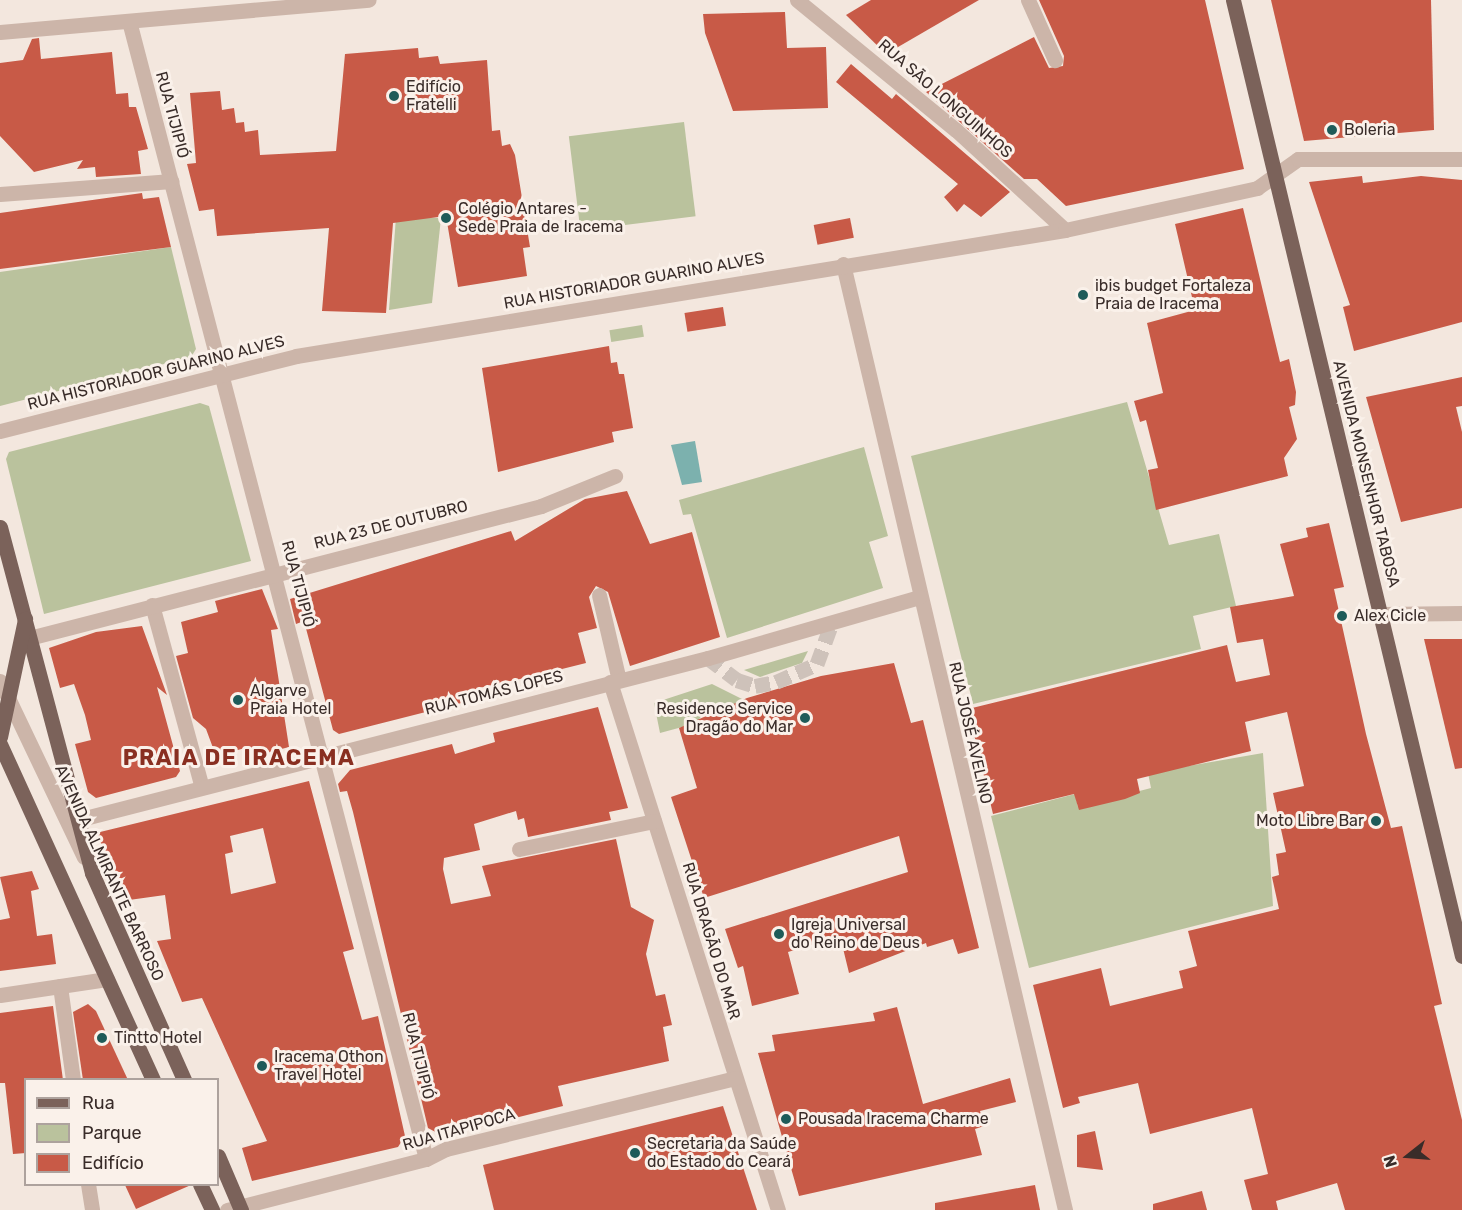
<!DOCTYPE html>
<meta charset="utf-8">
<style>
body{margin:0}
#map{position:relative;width:1462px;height:1210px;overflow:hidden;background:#f3e7de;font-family:Rubik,sans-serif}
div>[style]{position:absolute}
.green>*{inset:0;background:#bac29d;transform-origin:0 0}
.water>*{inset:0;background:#7cb1ae}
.building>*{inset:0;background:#c85a47;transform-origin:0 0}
.minor-tunnel>*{height:15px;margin-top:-7.5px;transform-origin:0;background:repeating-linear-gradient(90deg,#cec2ba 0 15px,transparent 0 23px)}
.minor>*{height:15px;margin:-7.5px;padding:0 7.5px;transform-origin:7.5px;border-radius:7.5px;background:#ccb5a9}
.major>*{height:15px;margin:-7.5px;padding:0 7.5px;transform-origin:7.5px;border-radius:7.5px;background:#7b625a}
.dots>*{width:16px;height:16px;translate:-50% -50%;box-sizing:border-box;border:3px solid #faf1ea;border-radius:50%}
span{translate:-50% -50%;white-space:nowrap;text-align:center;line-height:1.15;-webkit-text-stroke:6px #faf1ea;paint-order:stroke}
.poi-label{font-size:16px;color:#392c29}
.left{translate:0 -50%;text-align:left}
.right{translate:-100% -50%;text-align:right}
.street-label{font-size:16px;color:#392c29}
.district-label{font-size:22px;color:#892f21;font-weight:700;letter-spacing:1.5px}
.legend{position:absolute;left:24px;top:1078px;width:195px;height:108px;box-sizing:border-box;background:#faf1ea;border:2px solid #ada29d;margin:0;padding:8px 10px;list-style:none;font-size:18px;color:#392c29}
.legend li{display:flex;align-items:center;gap:12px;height:30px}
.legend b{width:30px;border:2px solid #ada29d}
.north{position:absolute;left:1378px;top:1126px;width:60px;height:60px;-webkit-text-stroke:4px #faf1ea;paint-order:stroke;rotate:253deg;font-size:16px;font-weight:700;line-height:24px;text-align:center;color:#392c29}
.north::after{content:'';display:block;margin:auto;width:21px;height:27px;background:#392c29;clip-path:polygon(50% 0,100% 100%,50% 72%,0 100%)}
</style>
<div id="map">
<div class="green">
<i style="left:684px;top:122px;width:95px;height:116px;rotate:83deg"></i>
<i style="clip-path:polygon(396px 217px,441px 218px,432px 303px,389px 310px)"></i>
<i style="clip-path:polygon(171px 247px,196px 349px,191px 357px,0 406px,0 272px)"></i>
<i style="left:642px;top:325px;width:12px;height:33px;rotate:81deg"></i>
<i style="clip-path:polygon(1127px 402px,1169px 545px,1219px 534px,1236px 606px,1193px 616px,1201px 649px,973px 704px,911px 456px)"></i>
<i style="clip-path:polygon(200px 403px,209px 406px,251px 561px,44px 614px,6px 459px,9px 452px)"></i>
<i style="clip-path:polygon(864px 447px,888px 536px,869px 542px,883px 588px,727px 638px,691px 514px,683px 515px,679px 500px)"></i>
<i style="clip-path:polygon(808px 651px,802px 663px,760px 677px,744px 670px)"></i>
<i style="clip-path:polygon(712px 684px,748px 702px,704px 711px,697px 723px,660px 733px,654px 703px)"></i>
<i style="clip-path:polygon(1263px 753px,1273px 906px,1029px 968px,991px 816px,1075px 794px,1078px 807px,1151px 788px,1148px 773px)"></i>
</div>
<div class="water">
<i style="clip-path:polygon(695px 441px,702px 482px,682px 485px,671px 445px)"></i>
</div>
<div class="building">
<i style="clip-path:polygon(871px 0,979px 0,886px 54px,846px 15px)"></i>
<i style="clip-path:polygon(1039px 0,1205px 0,1244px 169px,1066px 206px,1037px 179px,1024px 179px,926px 92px,1034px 37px,1049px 68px,1063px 66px,1064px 56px)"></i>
<i style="clip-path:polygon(1271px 0,1431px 0,1434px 130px,1304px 141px)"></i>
<i style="clip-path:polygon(785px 12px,787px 48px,826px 47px,828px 108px,733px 111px,705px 33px,703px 14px)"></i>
<i style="clip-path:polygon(39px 38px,41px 59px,112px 52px,116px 94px,128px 93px,129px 107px,136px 107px,148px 149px,138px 151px,141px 174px,96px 177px,95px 167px,77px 169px,83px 160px,34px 172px,0 136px,0 63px,23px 60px,32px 39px)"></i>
<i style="clip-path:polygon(418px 48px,419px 58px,438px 56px,440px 64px,487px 60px,492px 131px,500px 130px,502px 146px,510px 144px,515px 155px,530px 247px,523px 248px,527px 276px,458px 287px,446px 216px,393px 223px,386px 313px,322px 311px,329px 228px,217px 236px,214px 209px,199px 211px,187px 164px,196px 163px,190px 93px,220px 91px,222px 110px,234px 108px,236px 123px,244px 122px,245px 132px,258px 130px,260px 155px,336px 151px,345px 54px)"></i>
<i style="clip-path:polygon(851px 64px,892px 99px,896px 94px,1010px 192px,981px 217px,964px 204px,957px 212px,944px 197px,958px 184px,836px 82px)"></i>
<i style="clip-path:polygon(1362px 176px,1363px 183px,1421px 176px,1462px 180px,1462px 322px,1354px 351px,1343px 307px,1350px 305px,1309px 182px)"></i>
<i style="clip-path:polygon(142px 193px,143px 199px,159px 197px,171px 247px,0 269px,0 213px)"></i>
<i style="clip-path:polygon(1243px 208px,1280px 362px,1289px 359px,1296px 392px,1295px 405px,1289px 407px,1297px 439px,1284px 458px,1288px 476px,1156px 510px,1148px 470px,1158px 468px,1146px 420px,1140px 422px,1134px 401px,1163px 393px,1147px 323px,1195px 310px,1175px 224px)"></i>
<i style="left:850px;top:218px;width:20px;height:37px;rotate:79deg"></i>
<i style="left:723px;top:307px;width:19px;height:39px;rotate:81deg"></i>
<i style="clip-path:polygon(609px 346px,611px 363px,617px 362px,619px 374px,624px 374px,633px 428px,612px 432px,614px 442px,498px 472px,482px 368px)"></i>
<i style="clip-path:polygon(1462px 377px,1462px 406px,1456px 407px,1462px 432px,1462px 508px,1401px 522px,1366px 397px)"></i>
<i style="clip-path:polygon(627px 491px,650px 544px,692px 532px,720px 637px,630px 666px,608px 592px,596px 586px,589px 597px,597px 628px,578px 633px,586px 663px,562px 669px,564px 677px,541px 683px,539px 675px,496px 684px,479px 688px,481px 698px,339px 734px,333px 730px,304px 621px,296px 624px,290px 599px,511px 531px,515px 541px,585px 499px)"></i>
<i style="clip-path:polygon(1329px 523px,1344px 587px,1334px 589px,1366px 734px,1391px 828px,1402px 826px,1442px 1004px,1434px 1006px,1462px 1120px,1462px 1210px,1345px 1210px,1337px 1183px,1276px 1201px,1278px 1210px,1252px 1210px,1244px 1180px,1268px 1174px,1252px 1108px,1150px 1134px,1138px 1083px,1078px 1097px,1080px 1103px,1063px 1108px,1033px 985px,1101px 968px,1110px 1006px,1183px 988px,1179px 971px,1197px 966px,1188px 931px,1279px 909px,1272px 877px,1279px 875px,1276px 854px,1286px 852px,1273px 793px,1304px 786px,1287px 712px,1245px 722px,1251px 751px,1137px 779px,1140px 793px,1125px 799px,1079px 810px,1074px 794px,993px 814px,968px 709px,1227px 645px,1236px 682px,1270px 675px,1263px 639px,1237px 643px,1230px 607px,1294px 596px,1280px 544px,1308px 537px,1306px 528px)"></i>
<i style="clip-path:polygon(262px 589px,278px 629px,271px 630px,289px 747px,247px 758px,245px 748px,216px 756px,206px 729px,193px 718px,176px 656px,188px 653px,181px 622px,218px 612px,215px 601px)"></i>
<i style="clip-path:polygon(142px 626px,167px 695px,157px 687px,180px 771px,176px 777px,96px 798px,88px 792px,75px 744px,91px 740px,85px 715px,74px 684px,60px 688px,49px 648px,96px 632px)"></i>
<i style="clip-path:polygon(1424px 639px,1462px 639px,1462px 768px,1455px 769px)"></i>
<i style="clip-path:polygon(894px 663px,911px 723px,923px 720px,979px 948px,958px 954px,953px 939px,927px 947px,926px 943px,849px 973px,840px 936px,788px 952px,799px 994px,752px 1006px,743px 966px,738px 968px,725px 929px,908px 872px,899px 836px,704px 898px,671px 797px,697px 788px,679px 728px,747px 698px,821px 676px)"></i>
<i style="clip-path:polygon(598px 707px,628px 808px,609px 812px,611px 820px,528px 837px,524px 818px,518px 820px,516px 811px,474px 824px,480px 850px,444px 858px,443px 869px,451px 904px,491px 896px,482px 866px,616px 839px,631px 907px,654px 920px,646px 954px,656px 996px,665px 994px,672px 1025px,663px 1027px,669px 1061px,558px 1086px,563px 1106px,443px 1136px,428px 1128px,353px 812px,347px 791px,340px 792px,338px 784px,350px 770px,452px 744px,455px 754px,495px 742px,493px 733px)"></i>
<i style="clip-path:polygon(evenodd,309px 781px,354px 949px,343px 952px,362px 1020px,378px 1016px,405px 1136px,398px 1147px,252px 1181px,242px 1148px,267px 1141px,202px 998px,182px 1002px,157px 941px,171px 939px,165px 895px,129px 900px,96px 833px,309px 781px,263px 828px,276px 883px,231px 894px,225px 854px,233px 852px,230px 836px,263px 828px)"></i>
<i style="clip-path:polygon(32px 871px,39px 889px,31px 891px,37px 936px,52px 934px,56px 964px,0 971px,0 920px,10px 918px,0 877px)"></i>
<i style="clip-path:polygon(88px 1004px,96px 1011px,128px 1080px,83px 1080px,73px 1012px)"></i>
<i style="clip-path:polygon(53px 1006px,63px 1080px,26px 1080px,26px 1153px,13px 1154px,5px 1083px,0 1083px,0 1013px)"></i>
<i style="clip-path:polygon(897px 1007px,923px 1104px,1010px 1078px,1016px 1102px,980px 1111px,984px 1126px,975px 1129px,982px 1155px,799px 1196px,758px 1053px,775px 1051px,772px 1035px,875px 1021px,873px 1013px)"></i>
<i style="clip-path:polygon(723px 1106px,757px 1210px,494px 1210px,483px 1165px)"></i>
<i style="clip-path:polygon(1095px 1131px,1103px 1170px,1077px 1167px,1077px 1135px)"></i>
<i style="clip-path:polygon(125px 1185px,191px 1185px,136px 1209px)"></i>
<i style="clip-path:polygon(1035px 1185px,1040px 1210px,935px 1210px,935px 1203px)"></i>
<i style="clip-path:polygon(1202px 1191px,1207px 1210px,1153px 1210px,1153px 1204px)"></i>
</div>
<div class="minor-tunnel">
<i style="left:708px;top:658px;width:36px;rotate:37deg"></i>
<i style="left:737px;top:680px;width:19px;rotate:18deg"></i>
<i style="left:755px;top:686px;width:21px;rotate:-11deg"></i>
<i style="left:776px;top:682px;width:45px;rotate:-23.7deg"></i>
<i style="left:817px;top:664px;width:44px;rotate:-69.9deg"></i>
</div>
<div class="minor">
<i style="left:797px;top:0;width:205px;rotate:39.3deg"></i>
<i style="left:956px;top:130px;width:148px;rotate:42.5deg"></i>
<i style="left:1028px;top:0;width:66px;rotate:65.8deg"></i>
<i style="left:129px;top:21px;width:1176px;rotate:75.37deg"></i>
<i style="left:0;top:32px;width:370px;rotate:-5deg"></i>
<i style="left:0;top:194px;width:172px;rotate:-4.3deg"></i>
<i style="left:843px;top:264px;width:972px;rotate:76.79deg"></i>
<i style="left:0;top:431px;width:305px;rotate:-14.2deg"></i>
<i style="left:296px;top:356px;width:779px;rotate:-9.31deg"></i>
<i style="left:1065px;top:230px;width:197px;rotate:-12.3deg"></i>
<i style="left:1257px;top:188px;width:50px;rotate:-35.3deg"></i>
<i style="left:1298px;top:159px;width:164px"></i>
<i style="left:599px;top:595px;width:87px;rotate:76.8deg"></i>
<i style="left:152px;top:605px;width:186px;rotate:74.7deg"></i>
<i style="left:1381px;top:614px;width:81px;rotate:-0.7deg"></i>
<i style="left:33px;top:637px;width:525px;rotate:-14.46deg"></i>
<i style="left:541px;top:506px;width:80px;rotate:-22.1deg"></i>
<i style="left:0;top:681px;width:195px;rotate:64.5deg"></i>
<i style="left:610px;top:682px;width:554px;rotate:72.35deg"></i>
<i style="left:77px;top:820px;width:651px;rotate:-14.4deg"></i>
<i style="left:708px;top:658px;width:220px;rotate:-16.1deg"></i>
<i style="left:519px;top:849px;width:138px;rotate:-11.7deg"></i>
<i style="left:60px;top:986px;width:95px;rotate:82.1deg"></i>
<i style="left:0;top:995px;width:108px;rotate:-8.5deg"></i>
<i style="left:88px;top:1184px;width:26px;rotate:81deg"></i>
<i style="left:227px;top:1210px;width:205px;rotate:-14.4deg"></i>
<i style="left:426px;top:1159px;width:22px;rotate:-27deg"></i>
<i style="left:446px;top:1149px;width:298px;rotate:-13.8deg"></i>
</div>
<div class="major">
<i style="left:1233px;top:0;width:983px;rotate:76.53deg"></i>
<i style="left:0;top:527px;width:358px;rotate:75.1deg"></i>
<i style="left:92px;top:873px;width:227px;rotate:66deg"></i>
<i style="left:0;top:737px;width:121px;rotate:-78deg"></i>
<i style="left:0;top:744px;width:369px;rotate:65.5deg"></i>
<i style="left:218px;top:1156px;width:59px;rotate:66.9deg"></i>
<i style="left:200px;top:1184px;width:29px;rotate:65deg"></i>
</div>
<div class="dots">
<i style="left:394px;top:96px;background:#1e5b59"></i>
<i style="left:1332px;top:130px;background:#1e5b59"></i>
<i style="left:446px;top:218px;background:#1e5b59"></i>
<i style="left:1083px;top:295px;background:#1e5b59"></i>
<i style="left:1342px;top:616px;background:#1e5b59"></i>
<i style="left:238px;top:700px;background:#1e5b59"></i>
<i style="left:805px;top:718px;background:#1e5b59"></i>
<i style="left:1376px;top:821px;background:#1e5b59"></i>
<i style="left:779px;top:934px;background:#1e5b59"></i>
<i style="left:102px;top:1038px;background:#1e5b59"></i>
<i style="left:262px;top:1066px;background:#1e5b59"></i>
<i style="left:786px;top:1119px;background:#1e5b59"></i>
<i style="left:635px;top:1153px;background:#1e5b59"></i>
</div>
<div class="poi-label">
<span class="left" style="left:406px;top:96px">Edifício<br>Fratelli</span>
<span class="left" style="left:1344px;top:130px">Boleria</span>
<span class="left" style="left:458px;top:218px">Colégio Antares -<br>Sede Praia de Iracema</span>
<span class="left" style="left:1095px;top:295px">ibis budget Fortaleza<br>Praia de Iracema</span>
<span class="left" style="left:1354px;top:616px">Alex Cicle</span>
<span class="left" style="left:250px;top:700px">Algarve<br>Praia Hotel</span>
<span class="right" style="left:793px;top:718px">Residence Service<br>Dragão do Mar</span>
<span class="right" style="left:1364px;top:821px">Moto Libre Bar</span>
<span class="left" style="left:791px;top:934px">Igreja Universal<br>do Reino de Deus</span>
<span class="left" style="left:114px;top:1038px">Tintto Hotel</span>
<span class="left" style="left:274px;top:1066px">Iracema Othon<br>Travel Hotel</span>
<span class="left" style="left:798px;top:1119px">Pousada Iracema Charme</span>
<span class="left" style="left:647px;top:1153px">Secretaria da Saúde<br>do Estado do Ceará</span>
</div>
<div class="street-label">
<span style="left:945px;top:99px;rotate:41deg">RUA SÃO LONGUINHOS</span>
<span style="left:172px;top:115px;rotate:75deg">RUA TIJIPIÓ</span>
<span style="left:634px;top:281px;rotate:-10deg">RUA HISTORIADOR GUARINO ALVES</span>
<span style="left:156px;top:373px;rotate:-14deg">RUA HISTORIADOR GUARINO ALVES</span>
<span style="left:1366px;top:474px;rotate:76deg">AVENIDA MONSENHOR TABOSA</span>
<span style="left:391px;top:525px;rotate:-14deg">RUA 23 DE OUTUBRO</span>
<span style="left:298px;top:584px;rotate:75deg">RUA TIJIPIÓ</span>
<span style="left:494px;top:693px;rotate:-14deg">RUA TOMÁS LOPES</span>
<span style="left:970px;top:733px;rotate:77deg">RUA JOSÉ AVELINO</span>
<span style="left:109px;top:873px;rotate:65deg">AVENIDA ALMIRANTE BARROSO</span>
<span style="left:711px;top:941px;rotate:73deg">RUA DRAGÃO DO MAR</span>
<span style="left:418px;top:1056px;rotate:76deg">RUA TIJIPIÓ</span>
<span style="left:459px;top:1130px;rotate:-16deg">RUA ITAPIPOCA</span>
</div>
<div class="district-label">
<span style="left:239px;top:758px">PRAIA DE IRACEMA</span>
</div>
<ul class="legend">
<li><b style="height:8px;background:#7b625a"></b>Rua</li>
<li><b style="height:16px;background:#bac29d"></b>Parque</li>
<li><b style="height:16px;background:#c85a47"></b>Edifício</li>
</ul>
<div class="north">N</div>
</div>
